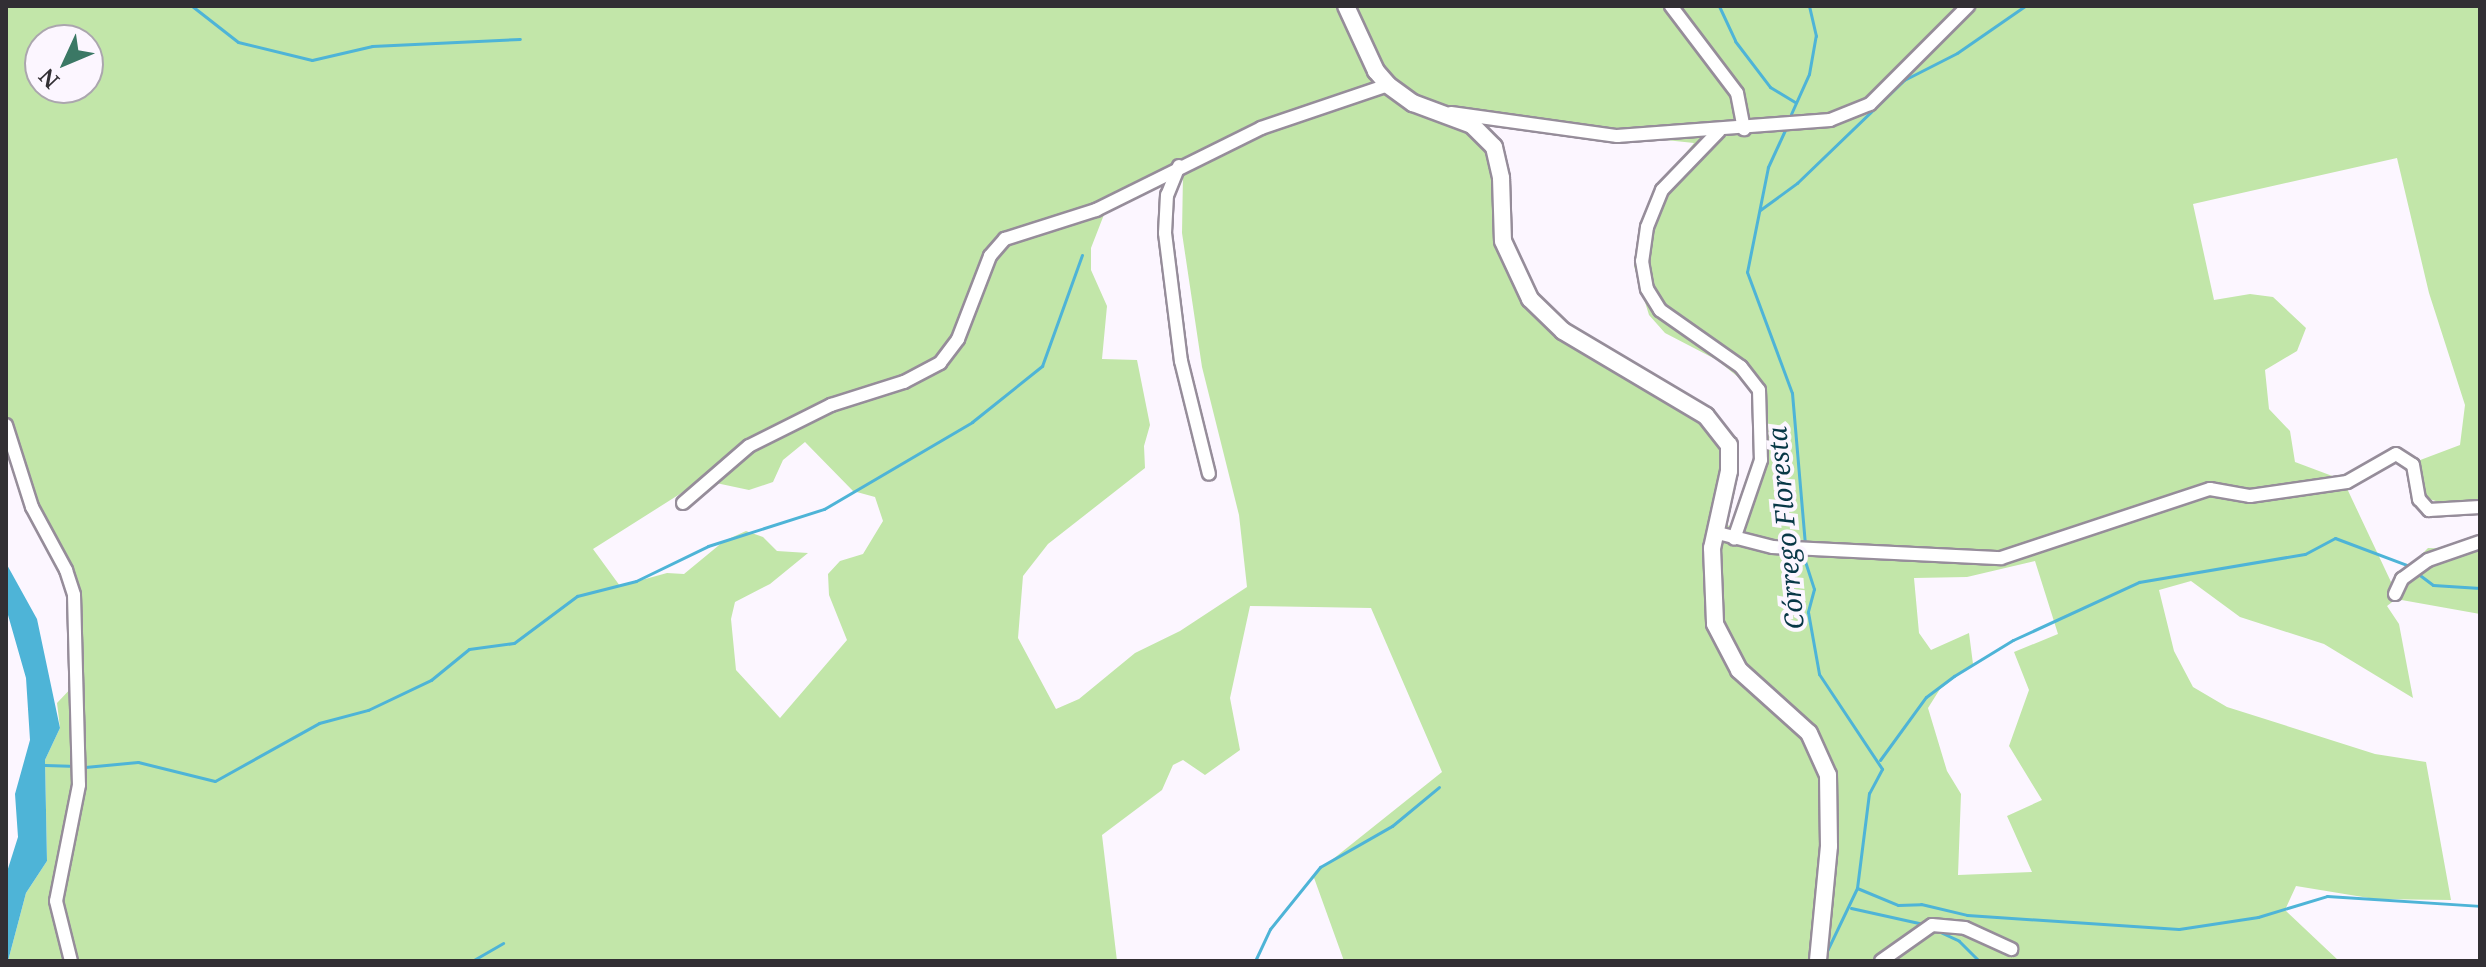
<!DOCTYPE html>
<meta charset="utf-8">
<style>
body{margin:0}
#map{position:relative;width:2486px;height:967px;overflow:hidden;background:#fcf6ff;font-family:"Noto Serif",serif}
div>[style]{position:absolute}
.green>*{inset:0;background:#c2e6a9}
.water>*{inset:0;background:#4eb4d7}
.stream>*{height:3px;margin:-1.5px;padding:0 1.5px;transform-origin:1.5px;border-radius:1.5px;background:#4eb4d7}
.roads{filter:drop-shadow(2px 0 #968d9a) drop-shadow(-2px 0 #968d9a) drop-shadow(0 2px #968d9a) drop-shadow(0 -2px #968d9a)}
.minor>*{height:12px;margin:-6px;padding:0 6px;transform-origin:6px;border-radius:6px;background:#fff}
.secondary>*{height:16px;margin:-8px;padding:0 8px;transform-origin:8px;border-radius:8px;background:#fff}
span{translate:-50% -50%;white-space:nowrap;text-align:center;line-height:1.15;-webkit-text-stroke:8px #fcf6ff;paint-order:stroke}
.water-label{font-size:26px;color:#073746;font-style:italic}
.frame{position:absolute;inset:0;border:8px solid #322f34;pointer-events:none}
.north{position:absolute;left:24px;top:24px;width:80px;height:80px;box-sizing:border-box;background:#fcf6ff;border:2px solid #aba6ae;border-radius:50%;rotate:226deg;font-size:22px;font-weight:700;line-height:32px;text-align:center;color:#322f34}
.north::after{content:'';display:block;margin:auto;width:28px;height:36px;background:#3b7865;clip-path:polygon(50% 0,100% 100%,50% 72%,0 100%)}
</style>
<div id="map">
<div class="green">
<i style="clip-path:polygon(evenodd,6px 6px,2480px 6px,2480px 500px,2445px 504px,2420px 496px,2415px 462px,2460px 445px,2465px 405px,2429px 293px,2397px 158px,2193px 204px,2214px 300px,2250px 294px,2273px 297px,2306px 328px,2297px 351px,2265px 370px,2269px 409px,2290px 431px,2295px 462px,2343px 480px,2392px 584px,2428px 548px,2459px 549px,2480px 539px,2480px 614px,2396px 599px,2387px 606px,2399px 624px,2413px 698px,2324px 644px,2240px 617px,2191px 581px,2159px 590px,2174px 651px,2193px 687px,2227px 707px,2375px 754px,2426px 762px,2451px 900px,2375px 899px,2296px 886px,2285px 910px,2339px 961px,1344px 961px,1313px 875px,1442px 772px,1371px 608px,1250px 606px,1230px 698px,1240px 750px,1205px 775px,1183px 760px,1173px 765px,1162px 790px,1102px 835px,1117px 961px,8px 961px,26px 893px,47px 861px,45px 760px,60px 728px,57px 703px,76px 683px,72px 581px,6px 437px,6px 6px,40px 40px,88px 40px,88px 88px,40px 88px,40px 40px,6px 6px,1477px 120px,1694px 143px,1669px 174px,1634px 266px,1649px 315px,1665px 333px,1717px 360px,1743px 381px,1760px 407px,1762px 444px,1736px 528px,1724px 524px,1739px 469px,1730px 431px,1708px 408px,1543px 311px,1508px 251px,1501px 150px,1477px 120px,6px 6px,1183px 174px,1182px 233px,1202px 367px,1239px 515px,1247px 587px,1180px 631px,1135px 653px,1079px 699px,1056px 709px,1018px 638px,1023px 576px,1048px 544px,1145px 468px,1144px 446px,1150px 425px,1137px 360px,1102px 359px,1107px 306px,1091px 270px,1091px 248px,1105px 212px,1183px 174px,6px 6px,805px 442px,853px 491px,875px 497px,883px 521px,863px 554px,840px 561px,828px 574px,829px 595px,847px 640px,780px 718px,736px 670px,731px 619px,735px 602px,770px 584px,808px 553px,777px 551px,763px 537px,746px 531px,724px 541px,684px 574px,667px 573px,620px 586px,593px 549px,702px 480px,749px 490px,773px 482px,783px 460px,805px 442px,6px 6px,2035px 561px,2058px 634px,2014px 652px,2029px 690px,2009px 746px,2042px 800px,2007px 816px,2032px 872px,1958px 875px,1961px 794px,1947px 771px,1928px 708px,1940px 689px,1973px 664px,1969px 633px,1931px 650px,1919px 633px,1914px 578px,1967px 577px,2035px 561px)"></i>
</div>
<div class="water">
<i style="clip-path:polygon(6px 563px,37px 619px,60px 728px,45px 760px,47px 861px,26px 893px,8px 961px,6px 875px,18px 837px,15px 794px,30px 740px,26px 678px,6px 608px)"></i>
</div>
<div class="stream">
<i style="left:192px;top:6px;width:58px;rotate:38deg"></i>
<i style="left:238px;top:42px;width:76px;rotate:13.7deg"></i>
<i style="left:312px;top:60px;width:62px;rotate:-13.1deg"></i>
<i style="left:372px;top:46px;width:148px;rotate:-2.7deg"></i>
<i style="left:1719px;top:6px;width:38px;rotate:65deg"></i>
<i style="left:1735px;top:41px;width:58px;rotate:52.7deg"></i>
<i style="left:1770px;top:87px;width:29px;rotate:31deg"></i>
<i style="left:1791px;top:114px;width:44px;rotate:-65.8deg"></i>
<i style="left:1809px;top:74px;width:39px;rotate:-80deg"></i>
<i style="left:1816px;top:36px;width:31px;rotate:-103deg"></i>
<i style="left:1785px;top:130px;width:41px;rotate:114.7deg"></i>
<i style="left:1768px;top:167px;width:107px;rotate:101.3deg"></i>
<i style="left:1747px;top:272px;width:129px;rotate:69.6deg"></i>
<i style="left:1792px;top:393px;width:153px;rotate:85.1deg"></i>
<i style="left:1760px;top:210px;width:46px;rotate:-36.1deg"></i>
<i style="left:1797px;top:183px;width:149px;rotate:-43.9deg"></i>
<i style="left:1904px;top:80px;width:59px;rotate:-27deg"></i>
<i style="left:1957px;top:53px;width:83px;rotate:-34.7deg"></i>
<i style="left:1802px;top:552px;width:39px;rotate:72deg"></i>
<i style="left:1814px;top:589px;width:24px;rotate:105deg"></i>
<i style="left:1808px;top:612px;width:63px;rotate:79.9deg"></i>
<i style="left:1819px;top:674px;width:114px;rotate:56.4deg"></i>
<i style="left:1882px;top:769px;width:27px;rotate:118deg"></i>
<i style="left:1869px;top:793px;width:96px;rotate:97.2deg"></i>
<i style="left:1857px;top:888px;width:70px;rotate:115.5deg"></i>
<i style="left:2417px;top:573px;width:20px;rotate:37deg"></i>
<i style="left:2433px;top:585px;width:47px;rotate:3.7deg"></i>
<i style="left:1880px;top:760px;width:78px;rotate:-53.9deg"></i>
<i style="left:1926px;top:697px;width:35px;rotate:-37deg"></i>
<i style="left:1954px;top:676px;width:69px;rotate:-31.4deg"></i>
<i style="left:2013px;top:640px;width:139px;rotate:-24.7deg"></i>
<i style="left:2139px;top:582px;width:168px;rotate:-9.6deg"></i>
<i style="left:2305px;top:554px;width:34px;rotate:-28deg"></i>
<i style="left:2335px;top:538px;width:82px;rotate:20.6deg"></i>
<i style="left:45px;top:765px;width:24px;rotate:2deg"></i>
<i style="left:85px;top:767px;width:53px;rotate:-5.4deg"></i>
<i style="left:138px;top:762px;width:79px;rotate:13.9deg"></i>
<i style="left:215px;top:781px;width:119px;rotate:-29.1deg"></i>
<i style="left:319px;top:723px;width:51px;rotate:-14.9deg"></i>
<i style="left:368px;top:710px;width:70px;rotate:-25.5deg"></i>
<i style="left:431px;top:680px;width:49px;rotate:-39.2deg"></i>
<i style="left:469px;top:649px;width:45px;rotate:-7.6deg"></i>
<i style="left:514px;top:643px;width:79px;rotate:-36.7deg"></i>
<i style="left:577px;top:596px;width:61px;rotate:-14.3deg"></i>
<i style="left:636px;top:581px;width:80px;rotate:-25.9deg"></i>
<i style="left:708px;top:546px;width:122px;rotate:-17.7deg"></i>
<i style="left:824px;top:509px;width:172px;rotate:-30.4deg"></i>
<i style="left:972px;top:422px;width:90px;rotate:-38.7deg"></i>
<i style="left:1042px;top:366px;width:118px;rotate:-70.2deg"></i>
<i style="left:1857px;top:888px;width:44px;rotate:22.5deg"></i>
<i style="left:1898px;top:905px;width:23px;rotate:-2deg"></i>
<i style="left:1921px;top:904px;width:47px;rotate:13.4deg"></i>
<i style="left:1967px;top:915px;width:212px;rotate:3.8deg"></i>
<i style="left:2179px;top:929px;width:80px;rotate:-8.6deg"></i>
<i style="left:2258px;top:917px;width:72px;rotate:-16.9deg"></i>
<i style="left:2327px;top:896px;width:153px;rotate:3.7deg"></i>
<i style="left:1851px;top:908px;width:74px;rotate:12.5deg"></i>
<i style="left:1938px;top:931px;width:23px;rotate:25deg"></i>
<i style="left:1959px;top:941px;width:28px;rotate:45deg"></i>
<i style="left:472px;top:961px;width:36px;rotate:-30deg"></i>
<i style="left:1255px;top:961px;width:35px;rotate:-65deg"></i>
<i style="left:1270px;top:929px;width:80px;rotate:-51.1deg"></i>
<i style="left:1320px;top:867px;width:83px;rotate:-29.7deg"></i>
<i style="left:1392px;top:826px;width:61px;rotate:-39.7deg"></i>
</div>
<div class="roads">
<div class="minor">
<i style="left:1671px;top:6px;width:109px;rotate:52.8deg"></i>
<i style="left:1737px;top:93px;width:37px;rotate:79deg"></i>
<i style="left:1451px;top:113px;width:168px;rotate:7.9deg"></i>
<i style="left:1617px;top:136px;width:214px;rotate:-4.3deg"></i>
<i style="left:1830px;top:120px;width:43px;rotate:-21.8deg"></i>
<i style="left:1870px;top:104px;width:139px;rotate:-45deg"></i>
<i style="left:1719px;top:131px;width:82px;rotate:134deg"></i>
<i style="left:1662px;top:190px;width:40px;rotate:112deg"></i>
<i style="left:1647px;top:227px;width:34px;rotate:98deg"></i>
<i style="left:1642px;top:261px;width:28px;rotate:80deg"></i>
<i style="left:1647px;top:289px;width:25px;rotate:58deg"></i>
<i style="left:1660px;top:310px;width:99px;rotate:35.1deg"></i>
<i style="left:1741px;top:367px;width:29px;rotate:52deg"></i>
<i style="left:1759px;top:390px;width:70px;rotate:88.4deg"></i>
<i style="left:1761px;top:460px;width:83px;rotate:108.9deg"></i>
<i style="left:1179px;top:166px;width:31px;rotate:112deg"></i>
<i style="left:1167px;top:195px;width:38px;rotate:93deg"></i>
<i style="left:1165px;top:233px;width:129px;rotate:82.9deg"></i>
<i style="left:1181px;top:361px;width:116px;rotate:76.1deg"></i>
<i style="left:6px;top:425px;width:86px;rotate:72.4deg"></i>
<i style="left:32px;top:507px;width:72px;rotate:61.6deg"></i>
<i style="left:66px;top:570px;width:26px;rotate:72deg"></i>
<i style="left:74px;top:595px;width:190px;rotate:88.5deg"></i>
<i style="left:79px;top:785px;width:118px;rotate:101.2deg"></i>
<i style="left:56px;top:901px;width:62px;rotate:76deg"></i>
<i style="left:683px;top:503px;width:87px;rotate:-40.8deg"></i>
<i style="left:749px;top:446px;width:92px;rotate:-26.6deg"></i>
<i style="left:831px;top:405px;width:77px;rotate:-17.5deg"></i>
<i style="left:904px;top:382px;width:41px;rotate:-27.8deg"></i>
<i style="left:940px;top:363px;width:30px;rotate:-53deg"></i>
<i style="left:958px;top:339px;width:89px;rotate:-68.9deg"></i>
<i style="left:990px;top:256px;width:23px;rotate:-49deg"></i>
<i style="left:1005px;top:239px;width:96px;rotate:-17.7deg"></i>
<i style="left:1096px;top:210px;width:184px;rotate:-26.4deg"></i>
<i style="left:1261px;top:128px;width:134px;rotate:-18.7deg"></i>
<i style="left:1714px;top:532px;width:61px;rotate:14.3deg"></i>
<i style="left:1773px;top:547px;width:228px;rotate:2.8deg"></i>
<i style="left:2001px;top:558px;width:220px;rotate:-18.3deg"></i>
<i style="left:2210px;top:489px;width:41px;rotate:9.9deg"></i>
<i style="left:2250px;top:496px;width:98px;rotate:-8.2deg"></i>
<i style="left:2347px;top:482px;width:56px;rotate:-29.7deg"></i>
<i style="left:2396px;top:454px;width:20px;rotate:33deg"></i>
<i style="left:2413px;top:465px;width:35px;rotate:80deg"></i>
<i style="left:2419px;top:499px;width:15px;rotate:48deg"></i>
<i style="left:2429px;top:510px;width:51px;rotate:-3.4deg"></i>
<i style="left:2395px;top:594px;width:17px;rotate:-65deg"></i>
<i style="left:2402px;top:579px;width:32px;rotate:-36deg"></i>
<i style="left:2428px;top:560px;width:55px;rotate:-19.1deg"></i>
<i style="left:1881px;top:961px;width:62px;rotate:-35.2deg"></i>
<i style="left:1932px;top:925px;width:33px;rotate:5deg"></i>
<i style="left:1965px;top:928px;width:51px;rotate:24.5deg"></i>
</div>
<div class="secondary">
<i style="left:1346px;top:6px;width:72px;rotate:65.2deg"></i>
<i style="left:1376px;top:71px;width:18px;rotate:49deg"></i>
<i style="left:1388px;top:85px;width:31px;rotate:36deg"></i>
<i style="left:1413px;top:103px;width:63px;rotate:20.4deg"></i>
<i style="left:1472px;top:125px;width:31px;rotate:45deg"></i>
<i style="left:1494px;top:147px;width:32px;rotate:77deg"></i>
<i style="left:1501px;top:178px;width:63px;rotate:88.2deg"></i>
<i style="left:1503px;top:241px;width:64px;rotate:65deg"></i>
<i style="left:1530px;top:299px;width:46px;rotate:44.1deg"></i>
<i style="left:1563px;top:331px;width:166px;rotate:30.7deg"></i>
<i style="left:1706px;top:416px;width:37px;rotate:52deg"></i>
<i style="left:1729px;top:445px;width:26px;rotate:90deg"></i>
<i style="left:1729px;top:471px;width:79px;rotate:102.4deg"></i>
<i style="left:1712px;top:548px;width:76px;rotate:87.7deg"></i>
<i style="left:1715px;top:624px;width:52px;rotate:62.4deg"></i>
<i style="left:1739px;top:670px;width:94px;rotate:42deg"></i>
<i style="left:1809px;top:733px;width:46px;rotate:65.7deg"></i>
<i style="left:1828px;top:775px;width:71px;rotate:89.2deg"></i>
<i style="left:1829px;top:846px;width:116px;rotate:95.5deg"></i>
</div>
</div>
<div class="water-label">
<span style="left:1786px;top:528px;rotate:-95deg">Córrego Floresta</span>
</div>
<div class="frame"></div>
<div class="north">N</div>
</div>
